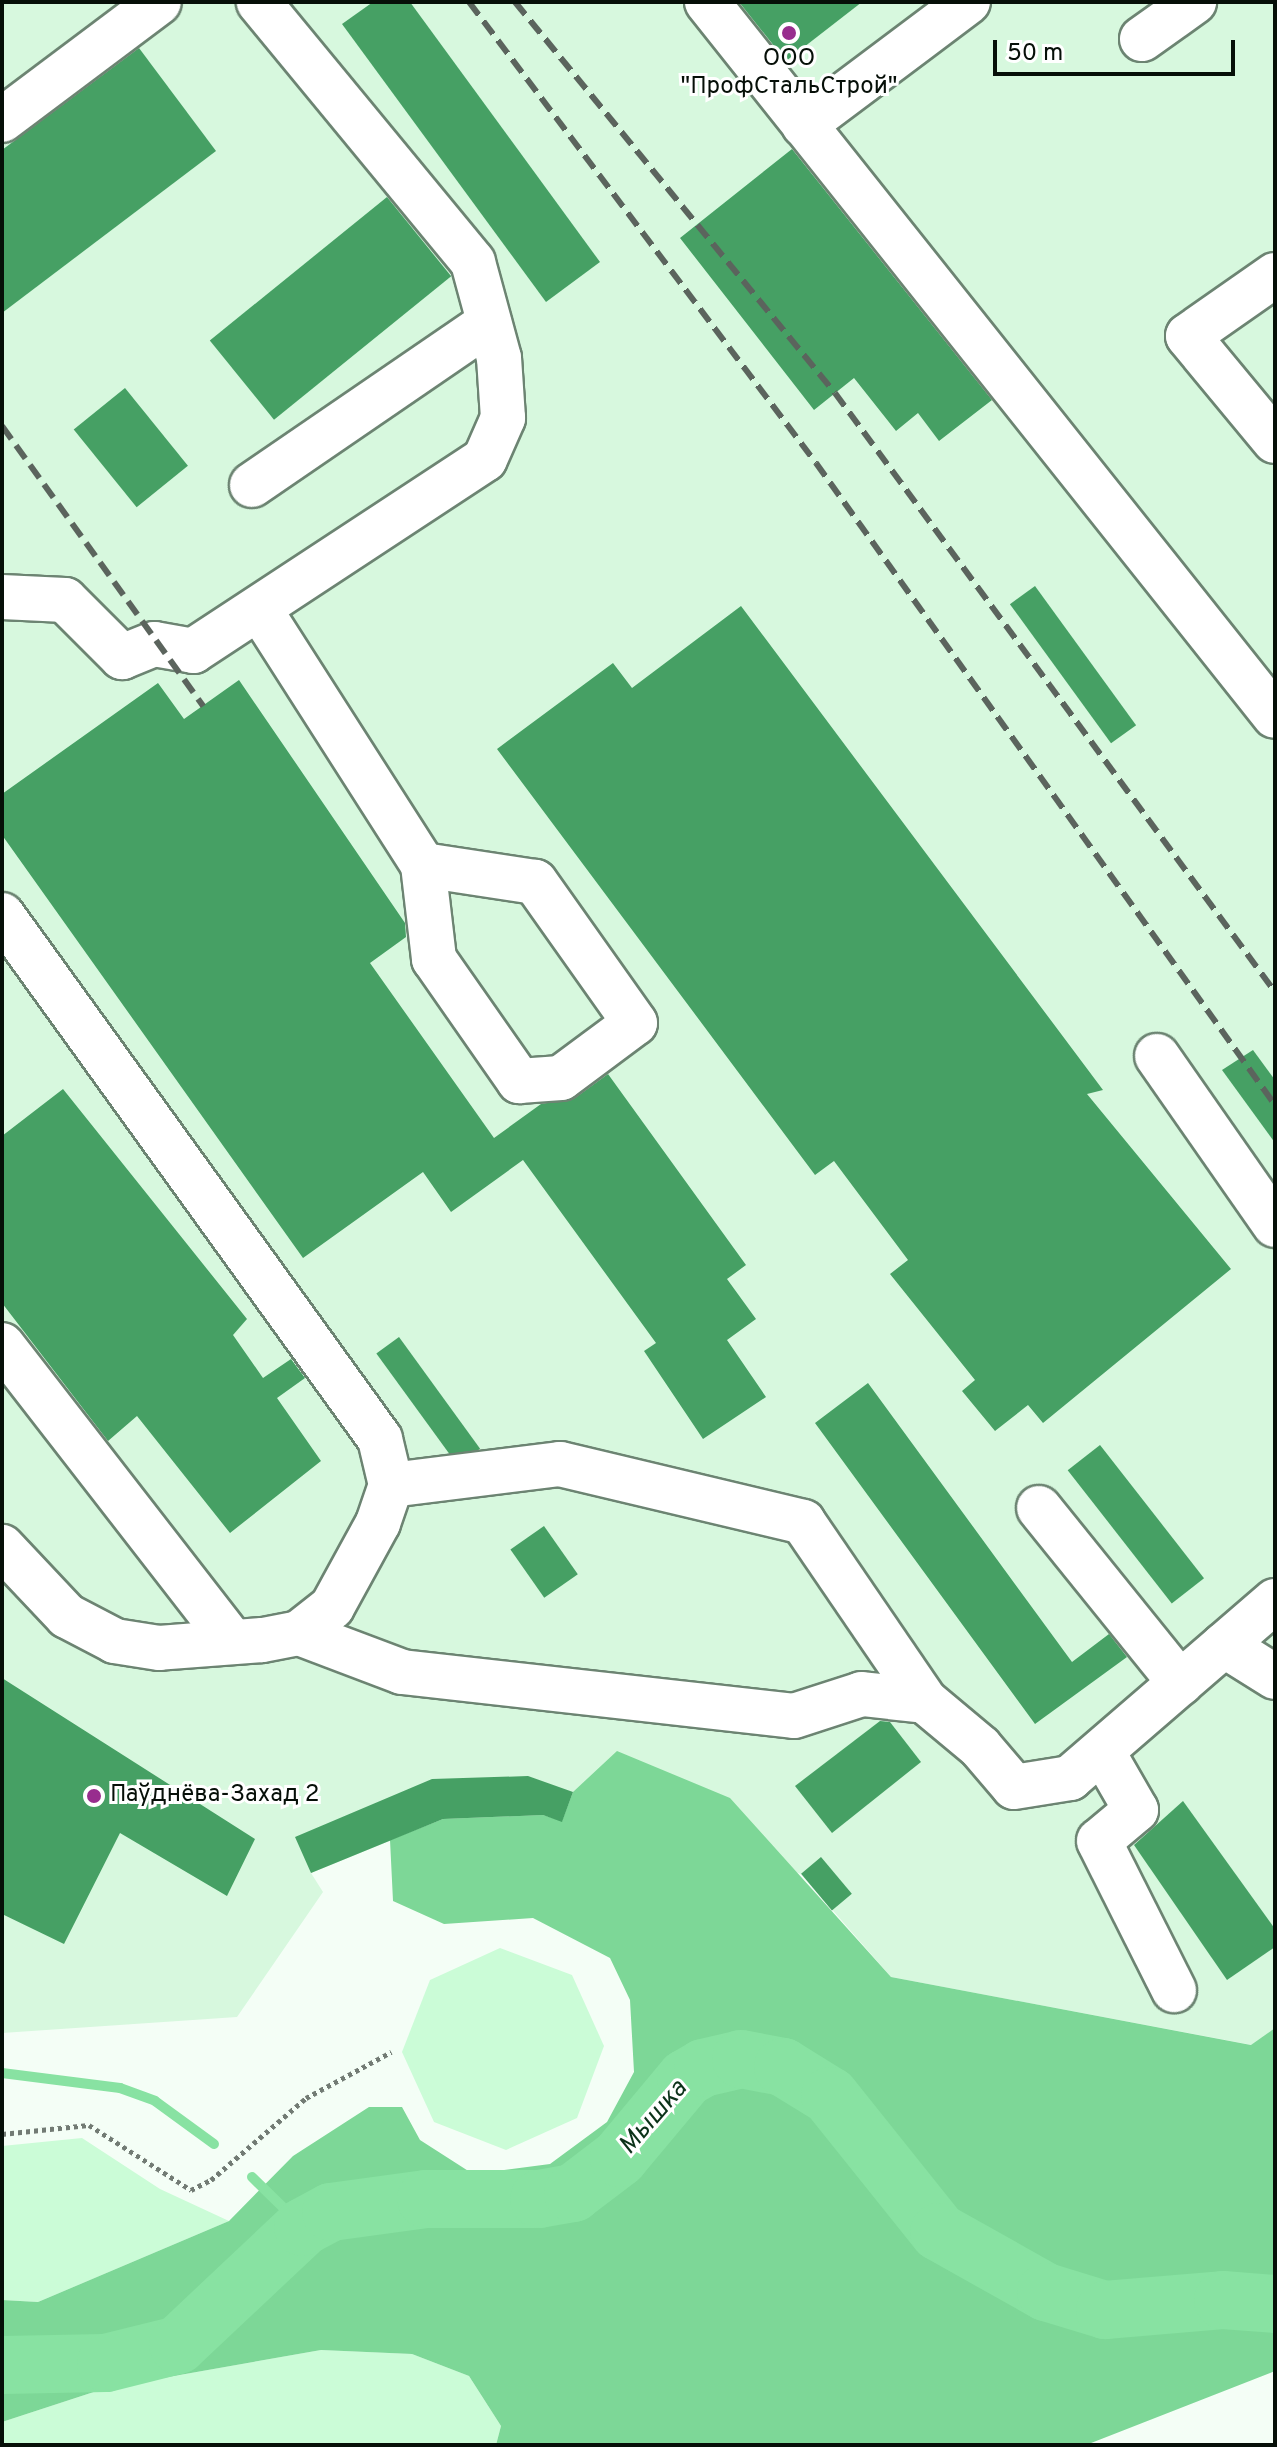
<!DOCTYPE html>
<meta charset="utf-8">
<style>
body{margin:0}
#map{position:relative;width:1277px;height:2447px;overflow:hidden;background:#f4fef6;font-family:Overpass,sans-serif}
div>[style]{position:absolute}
.built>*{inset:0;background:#d7f8de}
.green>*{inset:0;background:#cbfcd7}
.forest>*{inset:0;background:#7dd797}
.stream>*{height:10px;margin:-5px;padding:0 5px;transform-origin:5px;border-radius:5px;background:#88e2a2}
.river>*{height:58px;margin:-29px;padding:0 29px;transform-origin:29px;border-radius:29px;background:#88e2a2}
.building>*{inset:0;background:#46a064;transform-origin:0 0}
.path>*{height:5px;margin-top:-2.5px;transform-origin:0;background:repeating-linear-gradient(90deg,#727b74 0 4px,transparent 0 8px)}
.roads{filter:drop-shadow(2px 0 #6c8472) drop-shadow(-2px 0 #6c8472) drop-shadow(0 2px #6c8472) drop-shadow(0 -2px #6c8472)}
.minor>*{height:44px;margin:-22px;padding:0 22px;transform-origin:22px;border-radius:22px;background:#fff}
.rail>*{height:6px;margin-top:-3px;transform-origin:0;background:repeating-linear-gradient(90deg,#5b645d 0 16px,transparent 0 24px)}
.dots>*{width:22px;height:22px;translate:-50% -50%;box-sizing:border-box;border:4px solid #fff;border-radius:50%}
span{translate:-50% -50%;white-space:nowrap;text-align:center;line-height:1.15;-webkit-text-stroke:6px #fff;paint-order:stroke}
.poi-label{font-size:24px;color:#060f08}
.left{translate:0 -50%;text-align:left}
.water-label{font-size:26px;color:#0b3219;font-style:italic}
.frame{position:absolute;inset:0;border:4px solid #060f08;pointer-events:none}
.scale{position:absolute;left:993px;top:40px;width:242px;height:36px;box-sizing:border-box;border:4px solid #060f08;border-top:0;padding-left:10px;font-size:24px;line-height:28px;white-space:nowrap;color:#060f08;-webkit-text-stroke:6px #fff;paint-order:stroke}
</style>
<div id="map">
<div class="built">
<i style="clip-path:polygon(2px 2px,1275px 2px,1275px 2028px,1252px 2045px,891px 1977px,801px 1874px,573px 1792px,562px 1822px,443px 1819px,311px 1873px,323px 1892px,237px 2017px,2px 2033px)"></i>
</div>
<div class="green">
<i style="clip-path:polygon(500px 1948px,572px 1975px,604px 2046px,577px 2118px,506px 2150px,434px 2122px,402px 2052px,430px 1980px)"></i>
<i style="clip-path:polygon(82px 2138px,160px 2189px,229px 2221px,38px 2302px,2px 2300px,2px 2146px)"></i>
<i style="clip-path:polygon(321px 2350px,412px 2354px,469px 2376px,501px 2426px,496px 2445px,2px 2445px,2px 2422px,106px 2388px)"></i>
</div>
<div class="forest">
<i style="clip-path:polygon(617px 1751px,730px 1798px,891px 1977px,1251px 2045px,1275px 2028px,1275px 2371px,1086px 2445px,496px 2445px,501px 2426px,469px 2376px,412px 2354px,321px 2350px,106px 2388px,2px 2422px,2px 2300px,38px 2302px,229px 2221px,293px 2156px,369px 2107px,402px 2107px,420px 2140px,473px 2174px,550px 2164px,607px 2122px,634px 2072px,630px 2000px,610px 1958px,533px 1918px,444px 1924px,393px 1901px,390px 1840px,443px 1819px,543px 1815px,562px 1821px,573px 1792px)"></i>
</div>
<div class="stream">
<i style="left:2px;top:2073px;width:119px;rotate:7.2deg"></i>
<i style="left:120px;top:2088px;width:37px;rotate:20deg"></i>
<i style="left:155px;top:2101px;width:73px;rotate:36.1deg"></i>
<i style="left:252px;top:2177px;width:71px;rotate:44.4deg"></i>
</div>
<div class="river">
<i style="left:2px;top:2365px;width:104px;rotate:-1.1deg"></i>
<i style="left:106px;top:2363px;width:74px;rotate:-14deg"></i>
<i style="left:178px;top:2345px;width:172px;rotate:-43.3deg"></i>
<i style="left:303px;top:2227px;width:32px;rotate:-28deg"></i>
<i style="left:331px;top:2212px;width:96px;rotate:-7.8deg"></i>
<i style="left:426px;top:2199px;width:113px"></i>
<i style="left:539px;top:2199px;width:35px;rotate:-10deg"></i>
<i style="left:573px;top:2193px;width:58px;rotate:-37.3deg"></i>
<i style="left:619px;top:2158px;width:104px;rotate:-50.1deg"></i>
<i style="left:686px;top:2078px;width:20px;rotate:-30deg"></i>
<i style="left:703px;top:2068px;width:39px;rotate:-13deg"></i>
<i style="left:741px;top:2059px;width:43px;rotate:10.8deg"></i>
<i style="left:783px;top:2067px;width:55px;rotate:31.7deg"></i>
<i style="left:830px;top:2096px;width:174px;rotate:51.3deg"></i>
<i style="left:939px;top:2232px;width:123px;rotate:29.3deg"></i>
<i style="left:1046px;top:2292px;width:62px;rotate:17deg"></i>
<i style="left:1105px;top:2310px;width:118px;rotate:-4.8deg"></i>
<i style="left:1223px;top:2300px;width:52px;rotate:4.4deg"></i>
</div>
<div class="building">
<i style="clip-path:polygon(373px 2px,410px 2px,600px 262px,546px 302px,342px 24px)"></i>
<i style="clip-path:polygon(739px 2px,862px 2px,786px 61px)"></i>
<i style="clip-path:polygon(139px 48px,216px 151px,2px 313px,2px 150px)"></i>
<i style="clip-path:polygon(792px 149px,992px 400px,939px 441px,918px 413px,896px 431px,854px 378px,814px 410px,680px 238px)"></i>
<i style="left:387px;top:197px;width:102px;height:228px;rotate:51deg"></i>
<i style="left:125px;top:388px;width:100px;height:66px;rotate:51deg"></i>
<i style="left:1035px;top:586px;width:172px;height:31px;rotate:54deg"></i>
<i style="clip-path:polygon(741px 606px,1103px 1090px,1087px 1094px,1231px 1269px,1043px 1423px,1028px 1405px,995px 1431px,962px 1391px,975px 1380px,890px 1274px,908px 1260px,834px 1161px,815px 1175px,497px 749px,613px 663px,632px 688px)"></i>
<i style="clip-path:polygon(239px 680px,405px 923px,406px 937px,370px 963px,494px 1138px,541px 1104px,575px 1098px,608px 1074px,746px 1265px,727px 1279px,756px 1319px,727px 1340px,766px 1397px,703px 1439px,644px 1351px,656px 1343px,523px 1160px,451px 1212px,423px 1172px,303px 1258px,2px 835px,2px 794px,158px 683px,184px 719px)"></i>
<i style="clip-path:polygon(1253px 1050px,1275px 1080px,1275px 1143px,1222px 1070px)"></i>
<i style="clip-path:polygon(63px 1089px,247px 1319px,233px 1335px,263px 1378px,291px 1359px,305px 1378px,277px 1398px,321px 1461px,230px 1533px,137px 1416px,108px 1441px,2px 1303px,2px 1136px)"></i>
<i style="left:399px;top:1337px;width:138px;height:28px;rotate:54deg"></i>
<i style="clip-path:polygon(868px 1383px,1072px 1662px,1109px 1634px,1127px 1657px,1035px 1724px,815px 1423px)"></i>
<i style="left:1100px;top:1445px;width:169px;height:41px;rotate:52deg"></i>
<i style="left:544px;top:1526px;width:59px;height:41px;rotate:55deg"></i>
<i style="clip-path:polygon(2px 1678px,255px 1839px,227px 1896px,120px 1833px,64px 1944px,2px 1914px)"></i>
<i style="clip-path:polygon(880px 1721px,890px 1722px,921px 1762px,832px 1833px,795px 1786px)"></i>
<i style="clip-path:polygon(528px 1776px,573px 1792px,562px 1822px,543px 1815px,443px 1819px,311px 1873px,295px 1837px,432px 1779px)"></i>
<i style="clip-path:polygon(1183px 1801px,1275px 1929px,1275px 1947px,1227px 1980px,1134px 1845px)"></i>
<i style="left:821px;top:1857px;width:48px;height:26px;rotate:50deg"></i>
</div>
<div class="path">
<i style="left:2px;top:2134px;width:87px;rotate:-5.9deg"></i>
<i style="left:89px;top:2125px;width:121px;rotate:32.5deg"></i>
<i style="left:191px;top:2190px;width:22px;rotate:-27deg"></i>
<i style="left:211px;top:2180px;width:125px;rotate:-40.8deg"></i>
<i style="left:306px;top:2098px;width:97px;rotate:-28.4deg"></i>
</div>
<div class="roads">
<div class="minor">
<i style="left:707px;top:2px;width:912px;rotate:51.5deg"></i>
<i style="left:1142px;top:39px;width:64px;rotate:-35.4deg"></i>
<i style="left:2px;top:120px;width:196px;rotate:-36.9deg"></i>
<i style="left:804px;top:125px;width:205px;rotate:-36.9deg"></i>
<i style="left:1275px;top:275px;width:106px;rotate:145deg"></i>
<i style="left:1188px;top:336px;width:136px;rotate:50.4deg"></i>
<i style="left:252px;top:485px;width:287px;rotate:-34.4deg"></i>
<i style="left:2px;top:597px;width:63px;rotate:2.7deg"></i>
<i style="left:65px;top:600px;width:81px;rotate:45deg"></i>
<i style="left:122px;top:657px;width:35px;rotate:-22deg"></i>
<i style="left:154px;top:644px;width:40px;rotate:10deg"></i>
<i style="left:193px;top:651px;width:349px;rotate:-33.3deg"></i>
<i style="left:485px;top:459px;width:45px;rotate:-66.3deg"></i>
<i style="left:503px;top:418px;width:60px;rotate:-93.8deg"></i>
<i style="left:499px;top:358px;width:99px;rotate:-105.2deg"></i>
<i style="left:473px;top:262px;width:337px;rotate:-129.5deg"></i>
<i style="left:260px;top:610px;width:303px;rotate:57.4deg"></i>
<i style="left:423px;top:865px;width:95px;rotate:83.3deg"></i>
<i style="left:434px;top:959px;width:149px;rotate:55.1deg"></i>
<i style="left:519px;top:1081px;width:42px;rotate:-4.1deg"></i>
<i style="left:561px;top:1078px;width:92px;rotate:-36.6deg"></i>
<i style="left:635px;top:1023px;width:173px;rotate:-125.3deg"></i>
<i style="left:535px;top:882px;width:113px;rotate:-171.4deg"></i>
<i style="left:2px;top:915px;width:646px;rotate:54.19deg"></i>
<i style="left:380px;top:1439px;width:47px;rotate:76.6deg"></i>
<i style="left:391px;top:1485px;width:40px;rotate:108.9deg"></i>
<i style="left:378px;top:1523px;width:96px;rotate:118.7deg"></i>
<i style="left:332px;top:1607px;width:42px;rotate:141.8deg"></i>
<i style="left:299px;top:1633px;width:38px;rotate:169deg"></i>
<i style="left:262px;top:1640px;width:103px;rotate:175.6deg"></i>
<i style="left:159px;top:1648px;width:45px;rotate:-171deg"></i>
<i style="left:115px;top:1641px;width:54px;rotate:-152.5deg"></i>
<i style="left:67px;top:1616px;width:95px;rotate:-133.3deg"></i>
<i style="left:1157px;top:1056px;width:206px;rotate:55.1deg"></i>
<i style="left:2px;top:1345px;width:376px;rotate:52.2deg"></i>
<i style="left:391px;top:1485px;width:170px;rotate:-7.1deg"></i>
<i style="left:560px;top:1464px;width:250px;rotate:13.4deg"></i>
<i style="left:803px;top:1522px;width:217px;rotate:55.7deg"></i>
<i style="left:1039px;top:1508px;width:225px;rotate:51.1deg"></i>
<i style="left:299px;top:1633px;width:110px;rotate:20.7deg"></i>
<i style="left:402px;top:1672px;width:394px;rotate:6.4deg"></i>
<i style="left:794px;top:1716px;width:71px;rotate:-17.9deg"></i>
<i style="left:862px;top:1694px;width:63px;rotate:6.3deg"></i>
<i style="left:925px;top:1701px;width:72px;rotate:39.9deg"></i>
<i style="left:980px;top:1747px;width:52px;rotate:49.6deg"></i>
<i style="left:1014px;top:1787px;width:57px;rotate:-9.1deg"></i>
<i style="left:1070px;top:1778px;width:271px;rotate:-40.8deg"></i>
<i style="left:1224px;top:1645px;width:60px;rotate:32.1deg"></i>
<i style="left:1102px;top:1751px;width:68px;rotate:60deg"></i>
<i style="left:1136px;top:1810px;width:48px;rotate:140deg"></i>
<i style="left:1099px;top:1841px;width:167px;rotate:63.3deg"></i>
</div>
</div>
<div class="rail">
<i style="left:469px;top:2px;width:577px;rotate:53.03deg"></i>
<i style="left:816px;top:463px;width:789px;rotate:54.44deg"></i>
<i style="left:515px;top:2px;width:505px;rotate:50.7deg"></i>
<i style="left:835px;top:393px;width:743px;rotate:53.7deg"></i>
<i style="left:2px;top:426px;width:345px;rotate:54.3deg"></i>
</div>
<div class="dots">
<i style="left:789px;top:33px;background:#982d8e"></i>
<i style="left:94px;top:1796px;background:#982d8e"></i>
</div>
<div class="poi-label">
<span style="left:789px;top:74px">ООО<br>"ПрофСтальСтрой"</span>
<span class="left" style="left:110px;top:1796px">Паўднёва-Захад 2</span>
</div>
<div class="water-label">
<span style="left:654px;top:2118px;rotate:-49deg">Мышка</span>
</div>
<div class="frame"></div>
<div class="scale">50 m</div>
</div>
